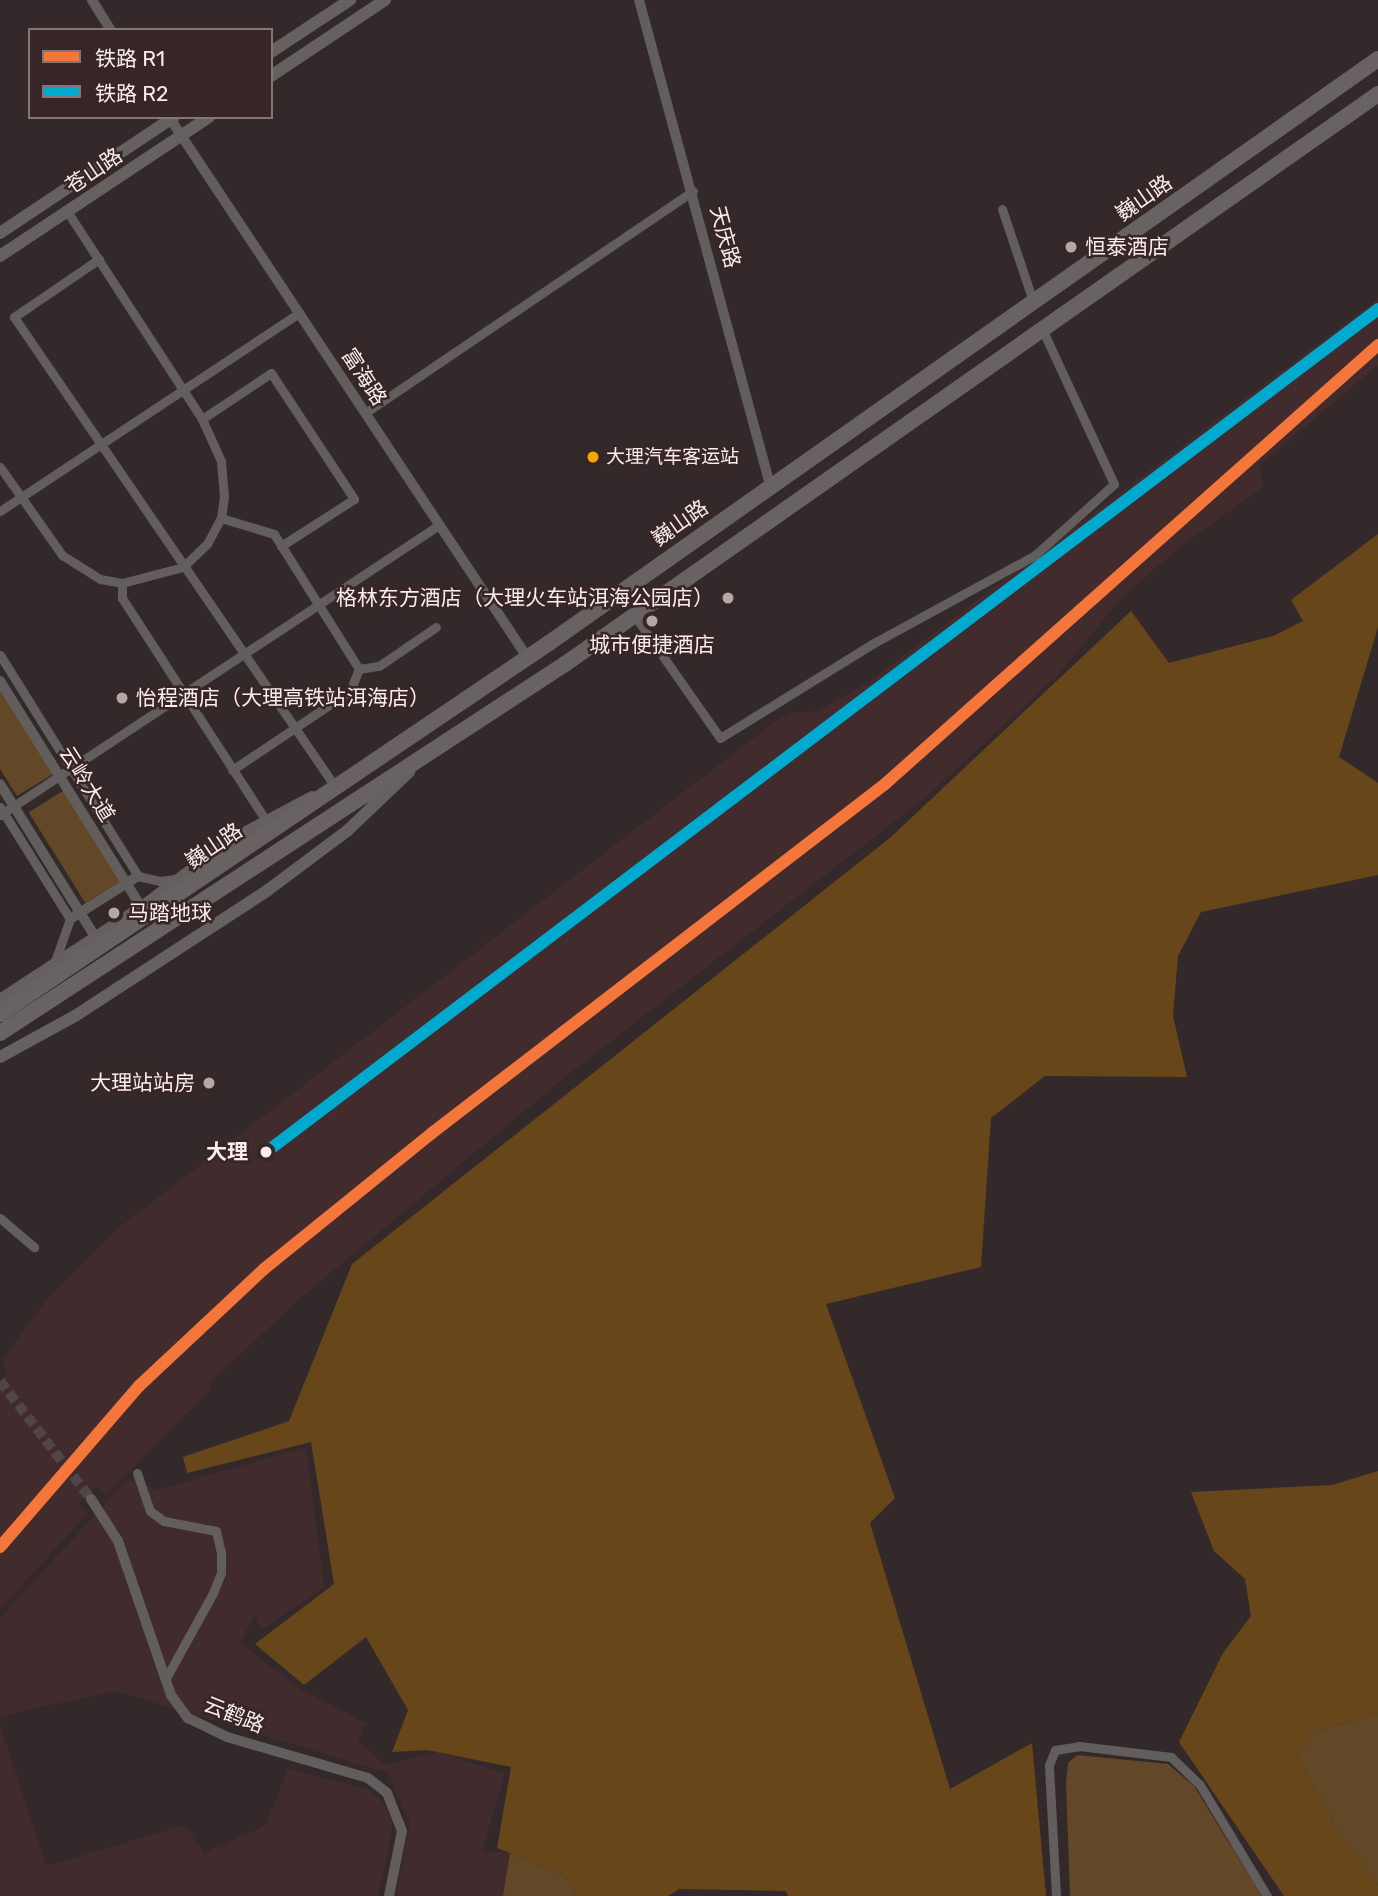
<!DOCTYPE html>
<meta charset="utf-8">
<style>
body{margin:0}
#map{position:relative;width:1378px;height:1896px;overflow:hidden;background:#33292a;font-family:Rubik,"Noto Sans SC",sans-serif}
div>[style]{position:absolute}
.built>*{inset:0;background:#412b2d}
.green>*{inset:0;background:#634828;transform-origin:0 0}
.forest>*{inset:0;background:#67461a}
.tertiary-tunnel>*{height:10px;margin-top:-5px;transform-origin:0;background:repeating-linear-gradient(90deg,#514647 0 10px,transparent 0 15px)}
.minor>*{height:9px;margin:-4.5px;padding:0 4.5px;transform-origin:4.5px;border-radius:4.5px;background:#635e5e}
.tertiary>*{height:10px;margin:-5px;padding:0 5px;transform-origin:5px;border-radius:5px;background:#635e5e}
.secondary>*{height:12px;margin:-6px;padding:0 6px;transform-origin:6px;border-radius:6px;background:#656160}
.primary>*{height:14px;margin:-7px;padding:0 7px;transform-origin:7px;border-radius:7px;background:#655f5f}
.trunk>*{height:16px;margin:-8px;padding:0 8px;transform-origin:8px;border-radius:8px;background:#686262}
.rail>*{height:6px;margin-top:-3px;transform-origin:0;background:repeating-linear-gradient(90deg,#372527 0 10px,#6e6767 0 20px);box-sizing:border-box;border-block:2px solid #6e6767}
.rail-1>*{height:12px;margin:-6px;padding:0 6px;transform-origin:6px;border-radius:6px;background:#f5763a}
.rail-2>*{height:12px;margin:-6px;padding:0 6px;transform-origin:6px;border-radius:6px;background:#00a9ce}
.dots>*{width:19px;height:19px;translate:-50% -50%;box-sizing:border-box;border:4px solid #372527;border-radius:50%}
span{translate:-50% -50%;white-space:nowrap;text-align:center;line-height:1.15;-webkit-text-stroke:5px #372527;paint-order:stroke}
.bus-label{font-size:19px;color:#f8eced}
.left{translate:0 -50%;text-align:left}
.street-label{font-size:21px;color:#f8eced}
.poi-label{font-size:21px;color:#f8eced}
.right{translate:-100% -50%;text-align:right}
.stop-label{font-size:21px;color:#f8eced;font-weight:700}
.legend{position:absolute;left:28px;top:28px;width:245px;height:91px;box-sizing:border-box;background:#372527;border:2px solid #847576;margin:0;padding:9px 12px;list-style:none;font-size:21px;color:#f8eced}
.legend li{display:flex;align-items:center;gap:14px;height:35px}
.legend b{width:35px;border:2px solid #847576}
</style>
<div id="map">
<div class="built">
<i style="clip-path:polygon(1378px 299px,1378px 365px,1260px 465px,1263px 487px,1177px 549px,1121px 599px,1055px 678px,926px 797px,565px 1077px,303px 1296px,208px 1384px,212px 1388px,107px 1494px,96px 1487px,78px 1503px,88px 1513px,0 1609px,0 1380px,7px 1376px,2px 1360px,49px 1297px,121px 1226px,773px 723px,790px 713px,819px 711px,868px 682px)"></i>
<i style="clip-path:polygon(306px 1447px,324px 1587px,262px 1630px,255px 1613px,240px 1643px,300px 1689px,366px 1723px,358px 1741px,385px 1765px,440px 1752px,505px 1774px,482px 1851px,510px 1853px,503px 1896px,396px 1896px,410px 1823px,388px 1773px,116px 1691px,0 1716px,0 1618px,128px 1479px,158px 1490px)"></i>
<i style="clip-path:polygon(0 1724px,46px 1866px,185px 1825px,204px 1853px,266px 1825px,288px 1769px,367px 1789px,382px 1801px,392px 1819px,392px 1832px,378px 1896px,0 1896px)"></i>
</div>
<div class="green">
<i style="clip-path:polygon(0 684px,55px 773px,17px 796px,0 769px)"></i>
<i style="left:66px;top:789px;width:107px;height:44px;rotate:58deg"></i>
<i style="clip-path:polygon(1378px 1713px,1378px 1885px,1342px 1838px,1297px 1757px,1313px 1732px)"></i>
<i style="clip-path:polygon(1077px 1755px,1168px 1764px,1194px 1786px,1262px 1896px,1070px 1896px,1066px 1783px,1068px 1763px)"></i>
<i style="clip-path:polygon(510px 1853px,565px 1875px,577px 1896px,503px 1896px)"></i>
</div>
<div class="forest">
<i style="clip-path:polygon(1378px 534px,1378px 627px,1339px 757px,1378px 783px,1378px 875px,1201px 912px,1178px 956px,1173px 1016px,1187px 1077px,1045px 1076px,991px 1118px,981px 1267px,826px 1304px,895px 1498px,870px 1523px,950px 1789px,1032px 1743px,1046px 1896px,788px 1896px,786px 1891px,679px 1889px,668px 1896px,577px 1896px,565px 1875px,497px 1848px,511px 1767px,427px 1750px,392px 1752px,408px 1710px,366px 1637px,304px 1685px,255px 1644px,334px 1584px,311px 1442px,187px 1473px,183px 1457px,289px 1421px,352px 1264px,891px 837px,1131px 611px,1169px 663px,1273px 636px,1303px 621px,1291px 600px)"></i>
<i style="clip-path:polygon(1378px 1471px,1378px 1713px,1313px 1732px,1297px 1757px,1342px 1838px,1378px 1885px,1378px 1896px,1284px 1896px,1179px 1742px,1223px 1653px,1251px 1616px,1245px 1579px,1214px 1551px,1191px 1492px,1332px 1485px)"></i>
</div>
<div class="tertiary-tunnel">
<i style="left:0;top:1381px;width:149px;rotate:52.4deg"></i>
</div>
<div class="minor">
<i style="left:1002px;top:209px;width:97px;rotate:71.4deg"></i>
<i style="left:99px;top:259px;width:103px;rotate:145.7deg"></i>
<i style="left:14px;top:317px;width:571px;rotate:55.64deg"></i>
<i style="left:365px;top:413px;width:396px;rotate:-34.1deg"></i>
<i style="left:202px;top:419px;width:83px;rotate:-33.7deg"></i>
<i style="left:271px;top:373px;width:151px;rotate:56.6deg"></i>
<i style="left:354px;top:499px;width:87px;rotate:147.2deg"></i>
<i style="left:0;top:467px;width:108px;rotate:54.8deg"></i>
<i style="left:62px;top:555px;width:45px;rotate:32.3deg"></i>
<i style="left:100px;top:579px;width:22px;rotate:10deg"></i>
<i style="left:122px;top:583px;width:63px;rotate:-14.7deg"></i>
<i style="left:183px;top:567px;width:33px;rotate:-44deg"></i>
<i style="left:207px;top:544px;width:30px;rotate:-62deg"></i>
<i style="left:221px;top:518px;width:22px;rotate:-82deg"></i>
<i style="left:224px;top:496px;width:35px;rotate:-95deg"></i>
<i style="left:221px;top:461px;width:46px;rotate:-114.3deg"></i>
<i style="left:202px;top:419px;width:248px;rotate:-123deg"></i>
<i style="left:0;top:511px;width:359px;rotate:-33.5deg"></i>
<i style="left:221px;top:518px;width:55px;rotate:16.8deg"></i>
<i style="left:274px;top:534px;width:160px;rotate:57.8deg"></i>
<i style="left:122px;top:583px;width:15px;rotate:90deg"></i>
<i style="left:122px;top:598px;width:265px;rotate:57.1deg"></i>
<i style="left:634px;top:615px;width:150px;rotate:55deg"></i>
<i style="left:720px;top:738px;width:179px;rotate:-31.7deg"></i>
<i style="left:872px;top:644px;width:186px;rotate:-28.6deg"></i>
<i style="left:1035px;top:555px;width:106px;rotate:-41.9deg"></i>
<i style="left:1114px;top:484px;width:171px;rotate:-114.9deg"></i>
<i style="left:0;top:655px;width:261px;rotate:58deg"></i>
<i style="left:138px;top:876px;width:22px;rotate:13deg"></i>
<i style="left:159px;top:881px;width:17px;rotate:-7deg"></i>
<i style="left:359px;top:669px;width:20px;rotate:-9deg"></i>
<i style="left:379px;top:666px;width:69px;rotate:-34.4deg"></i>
<i style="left:232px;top:770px;width:142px;rotate:-33.8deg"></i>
<i style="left:350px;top:691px;width:24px;rotate:-68deg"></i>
<i style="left:0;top:807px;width:132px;rotate:58deg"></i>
<i style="left:70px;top:919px;width:48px;rotate:109.6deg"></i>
<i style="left:0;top:815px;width:526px;rotate:-33.45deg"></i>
<i style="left:0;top:1218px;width:45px;rotate:40.5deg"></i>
<i style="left:137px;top:1473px;width:40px;rotate:71.1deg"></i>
<i style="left:150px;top:1511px;width:17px;rotate:36deg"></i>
<i style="left:164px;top:1521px;width:53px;rotate:10.9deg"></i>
<i style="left:216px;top:1531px;width:22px;rotate:77deg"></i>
<i style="left:221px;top:1552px;width:21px;rotate:90deg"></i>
<i style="left:221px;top:1573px;width:22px;rotate:112deg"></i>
<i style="left:213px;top:1593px;width:97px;rotate:118.9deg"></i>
<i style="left:1056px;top:1896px;width:131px;rotate:-93.1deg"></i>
<i style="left:1049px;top:1765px;width:16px;rotate:-68deg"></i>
<i style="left:1055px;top:1750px;width:24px;rotate:-9deg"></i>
<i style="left:1079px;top:1746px;width:93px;rotate:6.8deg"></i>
<i style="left:1171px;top:1757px;width:40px;rotate:44deg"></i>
<i style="left:1200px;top:1785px;width:130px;rotate:58.9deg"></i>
</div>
<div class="tertiary">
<i style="left:92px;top:0;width:36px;rotate:58deg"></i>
<i style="left:639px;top:0;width:502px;rotate:74.88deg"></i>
<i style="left:169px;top:117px;width:648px;rotate:56.46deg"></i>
<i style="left:0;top:681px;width:268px;rotate:58deg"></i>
<i style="left:0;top:784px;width:181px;rotate:58.1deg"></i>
<i style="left:70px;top:919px;width:80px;rotate:-32.3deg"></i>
<i style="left:91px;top:1499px;width:50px;rotate:57.3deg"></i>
<i style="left:118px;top:1541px;width:163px;rotate:71deg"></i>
<i style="left:171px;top:1695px;width:29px;rotate:54deg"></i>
<i style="left:188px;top:1718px;width:43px;rotate:26deg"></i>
<i style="left:227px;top:1737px;width:147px;rotate:16.2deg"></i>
<i style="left:368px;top:1778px;width:24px;rotate:38deg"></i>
<i style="left:387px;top:1793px;width:41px;rotate:68.5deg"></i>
<i style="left:402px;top:1831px;width:66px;rotate:101.3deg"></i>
</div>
<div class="secondary">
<i style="left:271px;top:52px;width:95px;rotate:-33.4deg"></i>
<i style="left:271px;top:76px;width:137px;rotate:-33.7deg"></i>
<i style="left:0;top:233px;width:209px;rotate:-33.7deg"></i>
<i style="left:0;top:256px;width:251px;rotate:-33.6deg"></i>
<i style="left:0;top:1057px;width:85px;rotate:-28.7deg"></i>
<i style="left:75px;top:1016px;width:230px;rotate:-33.1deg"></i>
<i style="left:268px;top:890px;width:99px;rotate:-36.8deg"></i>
<i style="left:347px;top:831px;width:86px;rotate:-43.6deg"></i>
</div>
<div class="primary">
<i style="left:0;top:1001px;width:173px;rotate:-33.2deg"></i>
<i style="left:145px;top:906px;width:106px;rotate:-37deg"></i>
<i style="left:230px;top:842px;width:93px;rotate:-28.2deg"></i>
</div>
<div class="trunk">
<i style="left:0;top:1014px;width:663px;rotate:-34.05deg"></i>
<i style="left:549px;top:643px;width:1014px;rotate:-35.16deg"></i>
<i style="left:0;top:1033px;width:675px;rotate:-33.15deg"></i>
<i style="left:565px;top:664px;width:993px;rotate:-35.03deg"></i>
</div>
<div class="rail">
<i style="left:265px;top:1153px;width:1397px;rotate:-37.17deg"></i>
<i style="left:0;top:1547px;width:213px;rotate:-49.2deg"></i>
<i style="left:139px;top:1386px;width:171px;rotate:-43.1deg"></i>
<i style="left:264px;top:1269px;width:216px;rotate:-39deg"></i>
<i style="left:432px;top:1133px;width:572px;rotate:-37.61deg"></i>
<i style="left:885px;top:784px;width:660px;rotate:-41.68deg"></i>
</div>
<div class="rail-1">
<i style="left:0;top:1547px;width:213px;rotate:-49.2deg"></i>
<i style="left:139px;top:1386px;width:171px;rotate:-43.1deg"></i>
<i style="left:264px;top:1269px;width:216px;rotate:-39deg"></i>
<i style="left:432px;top:1133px;width:572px;rotate:-37.61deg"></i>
<i style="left:885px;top:784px;width:660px;rotate:-41.68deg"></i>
</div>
<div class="rail-2">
<i style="left:265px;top:1153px;width:1397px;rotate:-37.17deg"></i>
</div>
<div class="dots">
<i style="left:1071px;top:247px;background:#b3a8a9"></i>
<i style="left:593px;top:457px;background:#f7a600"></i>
<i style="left:728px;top:598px;background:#b3a8a9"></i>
<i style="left:652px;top:621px;background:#b3a8a9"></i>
<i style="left:122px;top:698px;background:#b3a8a9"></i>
<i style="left:114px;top:913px;background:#b3a8a9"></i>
<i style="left:209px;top:1083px;background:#b3a8a9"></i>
<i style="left:266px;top:1152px;background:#f8eced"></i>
</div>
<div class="bus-label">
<span class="left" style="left:606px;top:457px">大理汽车客运站</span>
</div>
<div class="street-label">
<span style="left:94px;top:171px;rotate:-34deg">苍山路</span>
<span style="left:1144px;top:198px;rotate:-35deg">巍山路</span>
<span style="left:725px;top:237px;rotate:75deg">天庆路</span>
<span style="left:364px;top:377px;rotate:57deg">富海路</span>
<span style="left:680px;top:523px;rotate:-35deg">巍山路</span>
<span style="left:87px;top:784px;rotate:58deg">云岭大道</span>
<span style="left:214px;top:846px;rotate:-34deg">巍山路</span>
<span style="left:234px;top:1715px;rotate:22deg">云鹤路</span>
</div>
<div class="poi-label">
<span class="left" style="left:1085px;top:247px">恒泰酒店</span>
<span class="right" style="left:714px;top:598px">格林东方酒店（大理火车站洱海公园店）</span>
<span style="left:652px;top:645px">城市便捷酒店</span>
<span class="left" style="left:136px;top:698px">怡程酒店（大理高铁站洱海店）</span>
<span class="left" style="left:128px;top:913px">马踏地球</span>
<span class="right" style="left:195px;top:1083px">大理站站房</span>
</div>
<div class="stop-label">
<span class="right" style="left:248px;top:1152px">大理</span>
</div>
<ul class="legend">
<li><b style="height:9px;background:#f5763a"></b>铁路 R1</li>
<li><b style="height:9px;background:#00a9ce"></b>铁路 R2</li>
</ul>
</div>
